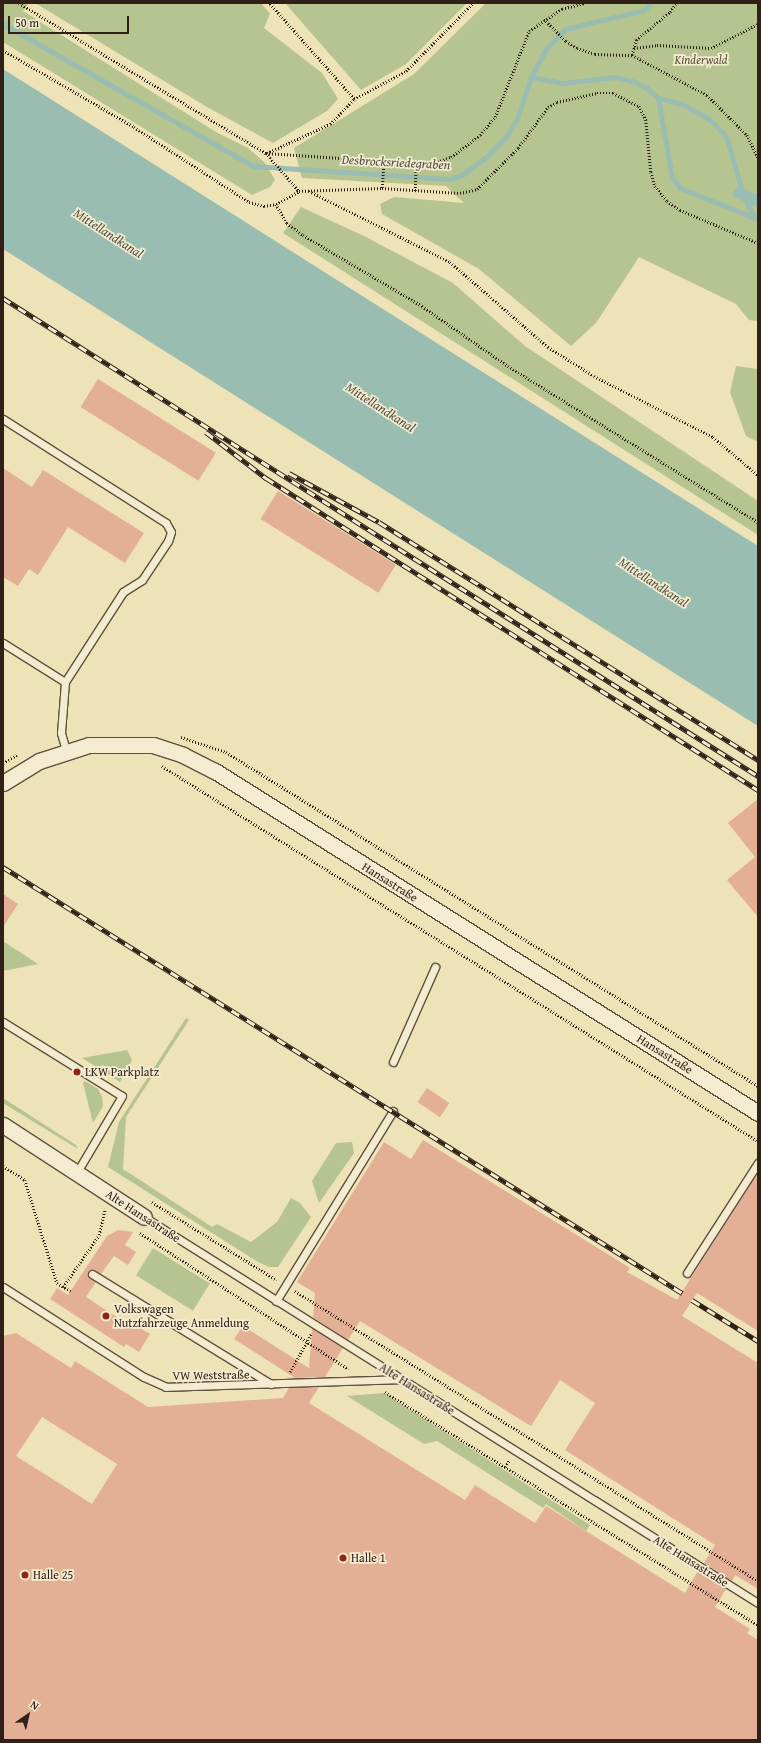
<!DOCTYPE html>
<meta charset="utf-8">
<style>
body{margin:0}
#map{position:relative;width:761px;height:1743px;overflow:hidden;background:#eee2b7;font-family:"Gentium Book Plus",serif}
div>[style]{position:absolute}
.green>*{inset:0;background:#b6c490;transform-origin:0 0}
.water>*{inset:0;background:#99bdb0}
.stream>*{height:5px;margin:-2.5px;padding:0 2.5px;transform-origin:2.5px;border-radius:2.5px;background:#99bdb0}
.building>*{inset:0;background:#e4b095;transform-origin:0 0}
.path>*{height:2.5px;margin-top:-1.25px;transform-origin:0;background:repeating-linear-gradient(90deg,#312017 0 1px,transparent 0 3px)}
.roads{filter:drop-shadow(1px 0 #60503f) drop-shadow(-1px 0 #60503f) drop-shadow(0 1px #60503f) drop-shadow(0 -1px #60503f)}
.lane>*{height:7px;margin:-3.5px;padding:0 3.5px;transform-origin:3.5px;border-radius:3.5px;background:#f4ecd0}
.street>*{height:15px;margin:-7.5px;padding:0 7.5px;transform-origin:7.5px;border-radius:7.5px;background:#f4ecd0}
.rail>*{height:4.5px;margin-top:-2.25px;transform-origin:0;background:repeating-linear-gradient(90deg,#f4ecd0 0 9px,#312017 0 18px);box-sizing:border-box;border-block:1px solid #312017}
.dots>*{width:11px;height:11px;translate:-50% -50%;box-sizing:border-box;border:2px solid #f4ecd0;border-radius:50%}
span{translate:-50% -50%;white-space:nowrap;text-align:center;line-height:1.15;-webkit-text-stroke:3.5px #f4ecd0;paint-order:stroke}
.park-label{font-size:12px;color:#59513b;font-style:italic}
.street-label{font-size:12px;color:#312017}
.poi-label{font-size:12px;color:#312017}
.left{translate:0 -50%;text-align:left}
.water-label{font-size:13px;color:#504f45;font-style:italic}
.frame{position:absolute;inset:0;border:4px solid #312017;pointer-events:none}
.north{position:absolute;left:8px;top:1695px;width:40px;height:40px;-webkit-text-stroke:3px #f4ecd0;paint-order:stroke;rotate:34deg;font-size:11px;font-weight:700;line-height:16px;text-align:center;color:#312017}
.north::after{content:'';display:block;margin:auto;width:14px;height:18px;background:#312017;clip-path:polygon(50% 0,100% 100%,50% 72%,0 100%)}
.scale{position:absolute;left:8px;top:16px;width:121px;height:18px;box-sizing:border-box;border:2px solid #312017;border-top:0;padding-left:5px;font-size:12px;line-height:14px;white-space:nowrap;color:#312017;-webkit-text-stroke:3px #f4ecd0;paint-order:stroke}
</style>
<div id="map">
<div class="green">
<i style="clip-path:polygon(3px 3px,29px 3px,23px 11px,216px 132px,248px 148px,265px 163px,275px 180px,270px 187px,252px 195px,3px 42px)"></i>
<i style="clip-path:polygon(35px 3px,261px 3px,270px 14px,264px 28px,322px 73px,338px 99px,327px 111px,273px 143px,207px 107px)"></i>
<i style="clip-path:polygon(285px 3px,467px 3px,406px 64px,361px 90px)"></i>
<i style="clip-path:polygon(486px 3px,758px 3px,758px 321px,749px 320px,736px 304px,639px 257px,596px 323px,571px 346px,479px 269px,382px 214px,380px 204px,394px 197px,464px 203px,446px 186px,302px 178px,294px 148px,414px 74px)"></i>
<i style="clip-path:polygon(301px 207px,364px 236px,453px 283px,525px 346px,758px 501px,758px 535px,283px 233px)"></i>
<i style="clip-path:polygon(736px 366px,758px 369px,758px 442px,746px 436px,730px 392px)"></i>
<i style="clip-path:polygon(3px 941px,6px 943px,38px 964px,3px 971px)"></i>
<i style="clip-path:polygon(186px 1018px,189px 1020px,126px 1117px,123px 1169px,212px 1227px,217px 1224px,251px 1242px,277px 1222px,291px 1198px,300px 1203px,311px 1217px,278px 1267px,269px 1267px,258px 1262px,108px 1167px,119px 1122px)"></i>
<i style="clip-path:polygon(127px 1050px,132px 1060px,120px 1082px,82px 1058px)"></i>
<i style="clip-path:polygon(85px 1081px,98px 1089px,102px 1097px,103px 1106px,93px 1123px,83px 1083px)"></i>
<i style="clip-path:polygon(3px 1098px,76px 1145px,78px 1149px,3px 1103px)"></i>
<i style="clip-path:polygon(352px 1142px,354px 1153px,319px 1203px,312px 1181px,336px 1143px)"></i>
<i style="left:153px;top:1248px;width:67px;height:32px;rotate:32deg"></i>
<i style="clip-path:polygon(384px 1393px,590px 1525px,586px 1531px,546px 1504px,543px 1508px,437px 1441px,424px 1444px,347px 1396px)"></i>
</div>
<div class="water">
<i style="clip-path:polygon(3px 69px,758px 546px,758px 726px,3px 249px)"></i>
<i style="clip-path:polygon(738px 186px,758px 195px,758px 208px,734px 197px,733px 193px)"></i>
</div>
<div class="stream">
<i style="left:3px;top:24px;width:288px;rotate:29.6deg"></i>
<i style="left:253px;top:166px;width:196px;rotate:3.8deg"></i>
<i style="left:449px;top:179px;width:14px;rotate:-17deg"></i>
<i style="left:462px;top:175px;width:30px;rotate:-37deg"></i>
<i style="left:486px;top:157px;width:28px;rotate:-45deg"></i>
<i style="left:506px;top:137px;width:21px;rotate:-59deg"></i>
<i style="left:517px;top:119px;width:44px;rotate:-71.6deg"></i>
<i style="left:531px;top:77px;width:33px;rotate:11deg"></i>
<i style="left:563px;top:83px;width:52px;rotate:-6.6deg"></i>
<i style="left:615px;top:77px;width:17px;rotate:13deg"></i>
<i style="left:632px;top:81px;width:17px;rotate:25deg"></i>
<i style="left:647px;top:88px;width:15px;rotate:42deg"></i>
<i style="left:658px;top:98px;width:80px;rotate:80deg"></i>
<i style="left:672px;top:177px;width:14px;rotate:54deg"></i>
<i style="left:680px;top:188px;width:84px;rotate:21.7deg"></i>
<i style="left:531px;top:77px;width:32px;rotate:-62deg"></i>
<i style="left:546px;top:49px;width:28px;rotate:-46deg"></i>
<i style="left:565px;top:29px;width:81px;rotate:-13.5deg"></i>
<i style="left:644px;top:10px;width:9px;rotate:-49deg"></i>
<i style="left:658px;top:98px;width:25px;rotate:14deg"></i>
<i style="left:682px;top:104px;width:31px;rotate:29deg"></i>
<i style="left:709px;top:119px;width:24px;rotate:45deg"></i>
<i style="left:726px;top:136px;width:53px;rotate:73.6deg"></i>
<i style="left:747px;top:203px;width:16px;rotate:63deg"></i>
</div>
<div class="building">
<i style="left:98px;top:379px;width:139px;height:33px;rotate:32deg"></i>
<i style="clip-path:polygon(3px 468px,32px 487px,43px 470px,144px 533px,125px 563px,68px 527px,38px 575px,29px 569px,18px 586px,3px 577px)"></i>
<i style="left:278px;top:491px;width:139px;height:33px;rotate:32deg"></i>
<i style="clip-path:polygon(758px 799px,758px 917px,727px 880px,755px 857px,728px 823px)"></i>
<i style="clip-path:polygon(3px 894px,18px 904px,3px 927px)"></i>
<i style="left:427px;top:1088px;width:27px;height:17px;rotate:34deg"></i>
<i style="clip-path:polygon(423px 1140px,630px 1268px,627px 1272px,677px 1300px,758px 1172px,758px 1331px,697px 1293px,682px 1316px,758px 1363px,758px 1589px,735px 1575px,732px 1581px,704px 1563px,715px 1545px,565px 1450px,595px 1403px,560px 1380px,531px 1426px,360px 1321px,348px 1340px,313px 1317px,315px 1293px,297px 1282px,384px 1142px,411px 1159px)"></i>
<i style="clip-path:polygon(118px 1230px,133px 1232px,125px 1245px,136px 1252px,128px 1265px,114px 1256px,101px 1274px,89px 1270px,88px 1277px,96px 1282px,86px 1297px,135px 1329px,137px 1326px,150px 1334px,139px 1352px,126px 1344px,124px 1347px,50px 1299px,57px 1288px,68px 1295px,107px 1236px)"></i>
<i style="clip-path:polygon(243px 1326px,309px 1368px,312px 1328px,343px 1348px,325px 1377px,295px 1378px,234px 1339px)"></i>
<i style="clip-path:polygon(evenodd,16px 1333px,71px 1368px,75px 1361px,148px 1407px,283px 1398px,289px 1388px,319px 1387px,309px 1403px,465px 1500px,475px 1485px,535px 1523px,546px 1506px,685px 1593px,698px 1571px,726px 1589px,715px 1607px,750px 1629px,747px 1633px,758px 1640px,758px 1740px,3px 1740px,3px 1336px,16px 1333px,42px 1417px,117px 1464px,92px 1504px,16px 1456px,42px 1417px)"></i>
</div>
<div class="path">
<i style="left:19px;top:3px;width:289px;rotate:31.3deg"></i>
<i style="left:266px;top:153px;width:50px;rotate:49deg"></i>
<i style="left:544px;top:19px;width:31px;rotate:45deg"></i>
<i style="left:566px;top:41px;width:13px;rotate:32deg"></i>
<i style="left:577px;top:48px;width:19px;rotate:18deg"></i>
<i style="left:595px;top:54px;width:37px;rotate:2deg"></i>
<i style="left:632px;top:55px;width:85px;rotate:28.1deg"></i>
<i style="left:707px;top:95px;width:57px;rotate:45deg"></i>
<i style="left:747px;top:135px;width:25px;rotate:64deg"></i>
<i style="left:634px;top:48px;width:23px;rotate:-7deg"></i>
<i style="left:657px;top:45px;width:54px;rotate:3.2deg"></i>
<i style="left:711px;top:48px;width:53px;rotate:-27.1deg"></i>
<i style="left:3px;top:50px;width:152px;rotate:30.4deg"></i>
<i style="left:134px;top:127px;width:137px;rotate:33.1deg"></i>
<i style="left:249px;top:202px;width:16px;rotate:15deg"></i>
<i style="left:264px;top:206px;width:12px;rotate:-9deg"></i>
<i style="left:276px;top:204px;width:26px;rotate:-29deg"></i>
<i style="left:299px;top:191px;width:83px;rotate:-2.1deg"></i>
<i style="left:382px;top:188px;width:78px;rotate:3.7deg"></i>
<i style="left:460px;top:193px;width:17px;rotate:-13deg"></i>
<i style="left:477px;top:189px;width:58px;rotate:-45deg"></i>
<i style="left:518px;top:148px;width:51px;rotate:-53.8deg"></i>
<i style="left:548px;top:107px;width:10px;rotate:-29deg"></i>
<i style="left:557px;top:102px;width:41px;rotate:-12.7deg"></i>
<i style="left:597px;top:93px;width:16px"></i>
<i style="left:613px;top:93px;width:29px;rotate:27deg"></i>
<i style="left:639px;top:106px;width:16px;rotate:63deg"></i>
<i style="left:646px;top:120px;width:52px;rotate:84.5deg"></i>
<i style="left:651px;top:172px;width:15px;rotate:74deg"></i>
<i style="left:655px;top:186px;width:19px;rotate:51deg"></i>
<i style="left:667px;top:201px;width:16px;rotate:35deg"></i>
<i style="left:680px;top:210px;width:85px;rotate:22.9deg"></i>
<i style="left:632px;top:55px;width:16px;rotate:-75deg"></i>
<i style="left:636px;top:40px;width:44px;rotate:-39.5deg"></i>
<i style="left:670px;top:12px;width:11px;rotate:-56deg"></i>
<i style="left:354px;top:99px;width:59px;rotate:-28.3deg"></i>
<i style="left:406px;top:71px;width:95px;rotate:-45.4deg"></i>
<i style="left:266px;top:153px;width:150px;rotate:3.8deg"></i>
<i style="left:416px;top:163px;width:19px"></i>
<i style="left:435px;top:163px;width:17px;rotate:-21deg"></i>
<i style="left:451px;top:157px;width:36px;rotate:-37deg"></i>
<i style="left:480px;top:135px;width:23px;rotate:-50deg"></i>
<i style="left:495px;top:117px;width:92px;rotate:-68.4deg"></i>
<i style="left:529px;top:31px;width:40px;rotate:-34deg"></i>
<i style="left:562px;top:9px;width:23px;rotate:-15deg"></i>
<i style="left:267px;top:153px;width:69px;rotate:-24.7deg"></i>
<i style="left:330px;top:124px;width:35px;rotate:-46deg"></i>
<i style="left:354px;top:99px;width:128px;rotate:-131.5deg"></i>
<i style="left:382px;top:188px;width:27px;rotate:-86deg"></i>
<i style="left:309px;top:191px;width:158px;rotate:26.7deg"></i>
<i style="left:450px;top:262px;width:130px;rotate:40.9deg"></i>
<i style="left:548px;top:347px;width:54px;rotate:32.2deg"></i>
<i style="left:594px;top:376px;width:134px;rotate:27.1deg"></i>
<i style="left:713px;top:437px;width:59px;rotate:40.2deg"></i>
<i style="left:415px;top:191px;width:28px;rotate:-88deg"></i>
<i style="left:276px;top:204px;width:22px;rotate:60deg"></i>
<i style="left:287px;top:223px;width:20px;rotate:37deg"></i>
<i style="left:303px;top:235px;width:139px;rotate:30.8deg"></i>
<i style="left:422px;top:306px;width:105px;rotate:34.9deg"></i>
<i style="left:508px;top:366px;width:295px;rotate:32deg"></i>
<i style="left:181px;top:737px;width:47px;rotate:18.4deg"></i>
<i style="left:226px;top:752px;width:628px;rotate:32.12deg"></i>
<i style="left:3px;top:763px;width:16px;rotate:-30deg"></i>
<i style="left:162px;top:766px;width:704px;rotate:32.18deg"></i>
<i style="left:3px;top:1166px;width:26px;rotate:32deg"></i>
<i style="left:25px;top:1180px;width:108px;rotate:72.7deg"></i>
<i style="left:57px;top:1283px;width:16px;rotate:30deg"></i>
<i style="left:152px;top:1202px;width:147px;rotate:32deg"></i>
<i style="left:140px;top:1233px;width:249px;rotate:33.1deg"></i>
<i style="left:63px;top:1287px;width:63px;rotate:-55.3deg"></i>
<i style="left:99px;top:1235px;width:27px;rotate:-77deg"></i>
<i style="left:295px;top:1291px;width:546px;rotate:32.06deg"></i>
<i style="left:290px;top:1372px;width:43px;rotate:-61.1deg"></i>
<i style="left:385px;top:1392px;width:440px;rotate:32deg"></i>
<i style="left:505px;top:1467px;width:9px;rotate:-58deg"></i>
</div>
<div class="roads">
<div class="lane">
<i style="left:3px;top:419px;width:193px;rotate:32.5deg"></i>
<i style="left:166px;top:523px;width:10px;rotate:61deg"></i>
<i style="left:171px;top:532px;width:9px;rotate:108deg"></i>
<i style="left:168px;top:541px;width:47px;rotate:123.7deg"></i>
<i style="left:142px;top:580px;width:22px;rotate:148deg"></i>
<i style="left:123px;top:592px;width:107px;rotate:122.8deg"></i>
<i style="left:3px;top:643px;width:73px;rotate:32.2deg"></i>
<i style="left:65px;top:682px;width:51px;rotate:94.5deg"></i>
<i style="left:61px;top:733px;width:19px;rotate:74deg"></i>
<i style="left:3px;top:1022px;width:140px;rotate:31.9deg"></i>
<i style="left:122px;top:1096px;width:88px;rotate:120.6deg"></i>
<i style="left:393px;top:1062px;width:104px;rotate:-66.1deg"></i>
<i style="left:144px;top:1217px;width:725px;rotate:32.16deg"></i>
<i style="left:687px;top:1273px;width:131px;rotate:-57.2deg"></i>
<i style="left:92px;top:1274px;width:210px;rotate:31.6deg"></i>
<i style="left:3px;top:1287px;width:167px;rotate:32.6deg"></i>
<i style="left:144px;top:1377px;width:24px;rotate:24deg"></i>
<i style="left:166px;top:1387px;width:235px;rotate:-1.9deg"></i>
<i style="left:276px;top:1301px;width:223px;rotate:-58.4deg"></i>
</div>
<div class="street">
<i style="left:3px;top:783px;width:42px;rotate:-31.4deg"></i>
<i style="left:39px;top:761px;width:52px;rotate:-17.7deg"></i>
<i style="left:89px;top:745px;width:64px"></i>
<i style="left:153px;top:745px;width:32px;rotate:18deg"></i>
<i style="left:183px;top:755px;width:36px;rotate:27deg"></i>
<i style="left:215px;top:771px;width:642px;rotate:32.2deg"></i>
<i style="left:3px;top:1125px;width:168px;rotate:33.1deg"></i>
</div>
</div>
<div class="rail">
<i style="left:3px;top:298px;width:894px;rotate:32.34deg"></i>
<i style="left:206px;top:432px;width:76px;rotate:37.5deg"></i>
<i style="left:266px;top:478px;width:583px;rotate:32.38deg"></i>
<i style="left:289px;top:473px;width:102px;rotate:28.6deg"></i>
<i style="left:379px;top:522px;width:448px;rotate:32.1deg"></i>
<i style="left:3px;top:867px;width:802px;rotate:32.1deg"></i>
<i style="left:692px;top:1300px;width:78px;rotate:31.8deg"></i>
</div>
<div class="dots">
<i style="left:77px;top:1072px;background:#8f2418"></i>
<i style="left:106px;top:1316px;background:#8f2418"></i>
<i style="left:343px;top:1558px;background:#8f2418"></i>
<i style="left:25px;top:1575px;background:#8f2418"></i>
</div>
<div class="park-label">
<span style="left:701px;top:60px">Kinderwald</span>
</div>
<div class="street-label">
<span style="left:390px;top:882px;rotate:32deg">Hansastraße</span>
<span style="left:665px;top:1054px;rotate:32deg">Hansastraße</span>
<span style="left:143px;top:1216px;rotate:33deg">Alte Hansastraße</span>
<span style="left:211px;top:1375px;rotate:-1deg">VW Weststraße</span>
<span style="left:417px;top:1389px;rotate:32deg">Alte Hansastraße</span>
<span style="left:691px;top:1561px;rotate:32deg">Alte Hansastraße</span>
</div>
<div class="poi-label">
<span class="left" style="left:85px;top:1072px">LKW Parkplatz</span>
<span class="left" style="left:114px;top:1316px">Volkswagen<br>Nutzfahrzeuge Anmeldung</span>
<span class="left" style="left:351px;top:1558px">Halle 1</span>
<span class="left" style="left:33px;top:1575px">Halle 25</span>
</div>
<div class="water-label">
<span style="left:396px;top:163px;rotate:3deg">Desbrocksriedegraben</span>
<span style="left:108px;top:234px;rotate:33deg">Mittellandkanal</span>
<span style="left:380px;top:408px;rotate:33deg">Mittellandkanal</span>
<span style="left:653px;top:583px;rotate:33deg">Mittellandkanal</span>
</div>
<div class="frame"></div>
<div class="north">N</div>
<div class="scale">50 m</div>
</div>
